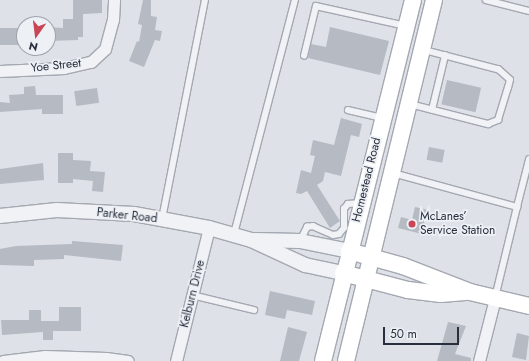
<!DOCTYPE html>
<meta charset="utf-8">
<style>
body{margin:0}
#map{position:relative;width:529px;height:361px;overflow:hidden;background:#dee1e7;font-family:Jost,sans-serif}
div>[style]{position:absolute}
.building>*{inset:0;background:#b5bac3;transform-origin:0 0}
.roads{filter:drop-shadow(1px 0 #a4a8b1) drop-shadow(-1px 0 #a4a8b1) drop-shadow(0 1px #a4a8b1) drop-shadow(0 -1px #a4a8b1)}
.service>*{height:5.5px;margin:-2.75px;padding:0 2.75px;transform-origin:2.75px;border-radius:2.75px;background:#f0f2f5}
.minor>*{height:11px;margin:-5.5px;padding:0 5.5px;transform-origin:5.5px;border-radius:5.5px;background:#f0f2f5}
.tertiary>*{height:14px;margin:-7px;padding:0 7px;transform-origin:7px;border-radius:7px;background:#f0f2f5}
.secondary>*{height:16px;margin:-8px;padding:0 8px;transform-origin:8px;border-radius:8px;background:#fff}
.dots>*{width:11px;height:11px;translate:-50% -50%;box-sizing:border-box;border:2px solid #edf0f5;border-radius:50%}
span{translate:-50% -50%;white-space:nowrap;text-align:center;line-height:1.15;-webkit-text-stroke:3.5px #edf0f5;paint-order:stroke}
.street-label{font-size:12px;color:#282f3d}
.poi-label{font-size:12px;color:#282f3d}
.left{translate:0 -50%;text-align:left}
.north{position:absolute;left:16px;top:16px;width:40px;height:40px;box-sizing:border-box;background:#edf0f5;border:1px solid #9ea3ab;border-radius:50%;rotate:194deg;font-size:11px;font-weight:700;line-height:16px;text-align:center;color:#282f3d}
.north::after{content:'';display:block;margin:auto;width:14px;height:18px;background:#c94657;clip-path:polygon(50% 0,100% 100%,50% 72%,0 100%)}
.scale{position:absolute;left:383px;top:327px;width:76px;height:18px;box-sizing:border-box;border:2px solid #282f3d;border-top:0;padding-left:5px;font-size:12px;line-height:14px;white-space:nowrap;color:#282f3d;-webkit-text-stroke:3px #edf0f5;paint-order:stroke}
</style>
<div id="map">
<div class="building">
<i style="clip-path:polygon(73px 0,102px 0,102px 13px,83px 14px,83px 37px,78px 37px,78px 40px,48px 41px,48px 27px,63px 28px,63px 19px,73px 19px)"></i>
<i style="clip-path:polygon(143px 0,151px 0,151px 16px,157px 17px,155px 30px,162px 31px,160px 41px,155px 40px,144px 67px,129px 61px,137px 41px,139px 42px,142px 25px,138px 24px)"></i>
<i style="clip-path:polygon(330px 27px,389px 41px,380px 75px,308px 58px,311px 44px,326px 47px)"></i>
<i style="left:24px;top:28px;width:17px;height:24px;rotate:90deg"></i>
<i style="left:447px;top:80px;width:35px;height:25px;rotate:13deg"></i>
<i style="clip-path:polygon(35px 86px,36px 95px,63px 95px,63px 114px,42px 114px,42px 109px,0 112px,0 102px,10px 103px,9px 95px,24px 94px,24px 87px)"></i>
<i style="left:97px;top:88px;width:15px;height:23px;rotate:82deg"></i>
<i style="clip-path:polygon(341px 118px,362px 124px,359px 137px,351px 135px,341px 176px,325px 172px,323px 181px,317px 185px,340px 221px,330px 228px,307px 191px,301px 194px,296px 193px,301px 170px,311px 173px,315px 156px,310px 155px,313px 140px,334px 145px)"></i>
<i style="left:429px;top:147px;width:16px;height:13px;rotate:11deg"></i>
<i style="clip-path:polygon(58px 153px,73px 153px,73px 160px,91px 161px,90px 171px,105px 172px,103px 192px,92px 191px,93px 181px,73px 179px,73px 183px,58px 183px)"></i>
<i style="clip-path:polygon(43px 163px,44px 180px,0 184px,0 169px)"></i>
<i style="clip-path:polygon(415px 207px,428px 210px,422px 234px,398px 228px,401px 217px,412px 220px)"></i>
<i style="clip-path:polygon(72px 241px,123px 245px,121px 261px,64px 255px,64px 259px,34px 260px,34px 266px,0 265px,0 249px,16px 246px,72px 244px)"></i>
<i style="clip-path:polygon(270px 291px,315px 301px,312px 315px,287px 310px,285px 319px,265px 315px)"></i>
<i style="clip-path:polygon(59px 307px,81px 307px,81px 331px,53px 331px,53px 340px,43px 340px,43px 332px,2px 335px,1px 320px,29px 320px,29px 310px,41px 310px,41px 321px,59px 321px)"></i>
<i style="clip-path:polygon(448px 322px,466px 326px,455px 354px,471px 358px,471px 361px,437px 361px)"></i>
<i style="clip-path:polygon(288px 327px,307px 332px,299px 361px,280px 361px)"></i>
<i style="clip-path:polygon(517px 333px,529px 336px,526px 360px,512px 357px)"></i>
</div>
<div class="roads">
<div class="service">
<i style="left:486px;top:0;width:44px;rotate:14.3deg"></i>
<i style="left:304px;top:56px;width:51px;rotate:-76.5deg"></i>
<i style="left:316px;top:6px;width:92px;rotate:12.5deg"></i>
<i style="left:410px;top:104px;width:81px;rotate:14.4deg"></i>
<i style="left:488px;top:124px;width:11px;rotate:-22deg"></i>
<i style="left:498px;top:120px;width:34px;rotate:-73deg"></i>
<i style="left:508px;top:88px;width:8px;rotate:-76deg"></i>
<i style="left:510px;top:80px;width:15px;rotate:-138deg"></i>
<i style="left:499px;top:70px;width:79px;rotate:-165.3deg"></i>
<i style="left:348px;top:110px;width:36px;rotate:13deg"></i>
<i style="left:432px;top:110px;width:56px;rotate:-76.5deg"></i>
<i style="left:393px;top:173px;width:129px;rotate:15.3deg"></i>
<i style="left:517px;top:207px;width:49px;rotate:-75.7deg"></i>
<i style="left:162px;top:219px;width:223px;rotate:-78.9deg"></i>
<i style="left:234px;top:234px;width:242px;rotate:-75.4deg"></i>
<i style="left:300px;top:241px;width:16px;rotate:-63deg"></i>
<i style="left:307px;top:227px;width:6px;rotate:-9deg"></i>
<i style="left:313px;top:226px;width:22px;rotate:24deg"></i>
<i style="left:333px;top:235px;width:6px;rotate:-9deg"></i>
<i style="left:339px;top:234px;width:8px;rotate:-50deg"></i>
<i style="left:344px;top:228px;width:19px;rotate:-90deg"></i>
<i style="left:344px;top:209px;width:6px;rotate:-51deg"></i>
<i style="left:348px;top:204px;width:13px;rotate:-4deg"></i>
<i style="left:192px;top:295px;width:64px;rotate:13.6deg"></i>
<i style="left:495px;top:298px;width:94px;rotate:-76.4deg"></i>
</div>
<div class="minor">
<i style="left:0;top:71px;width:64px;rotate:-2.7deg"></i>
<i style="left:64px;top:68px;width:28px;rotate:-13deg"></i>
<i style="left:91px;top:62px;width:19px;rotate:-43deg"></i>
<i style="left:105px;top:49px;width:30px;rotate:-75deg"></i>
<i style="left:113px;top:20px;width:20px;rotate:-87deg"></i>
<i style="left:3px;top:361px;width:42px;rotate:-6.8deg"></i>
<i style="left:45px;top:356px;width:61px;rotate:1.9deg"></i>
<i style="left:106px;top:358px;width:22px;rotate:8deg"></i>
<i style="left:176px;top:361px;width:137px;rotate:-76.1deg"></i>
<i style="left:479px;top:361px;width:65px;rotate:-75.7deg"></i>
</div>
<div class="tertiary">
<i style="left:0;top:216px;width:57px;rotate:-6deg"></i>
<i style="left:57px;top:210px;width:77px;rotate:3deg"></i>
<i style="left:134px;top:214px;width:76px;rotate:10.6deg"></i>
<i style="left:209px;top:228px;width:44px;rotate:15.9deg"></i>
<i style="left:251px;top:240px;width:60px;rotate:24.8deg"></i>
<i style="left:305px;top:265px;width:39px;rotate:12deg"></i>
<i style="left:255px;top:240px;width:45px;rotate:1.3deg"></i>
<i style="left:300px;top:241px;width:50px;rotate:11.5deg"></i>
</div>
<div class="secondary">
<i style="left:349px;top:251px;width:56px;rotate:15.5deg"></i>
<i style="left:403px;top:266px;width:72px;rotate:21.2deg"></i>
<i style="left:470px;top:292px;width:61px;rotate:13.3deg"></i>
<i style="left:343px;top:273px;width:67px;rotate:14.7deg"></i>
<i style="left:408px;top:290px;width:33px;rotate:7deg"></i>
<i style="left:441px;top:294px;width:24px;rotate:-5deg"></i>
<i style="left:323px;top:361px;width:372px;rotate:-76deg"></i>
<i style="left:346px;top:361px;width:372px;rotate:-76.3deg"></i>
</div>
</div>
<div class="dots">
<i style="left:412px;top:224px;background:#c94657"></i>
</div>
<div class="street-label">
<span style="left:56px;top:66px;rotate:-6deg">Yoe Street</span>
<span style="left:367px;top:180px;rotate:-76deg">Homestead Road</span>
<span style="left:127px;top:216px;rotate:6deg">Parker Road</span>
<span style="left:193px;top:294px;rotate:-76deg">Kelburn Drive</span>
</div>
<div class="poi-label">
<span class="left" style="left:420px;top:224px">McLanes’<br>Service Station</span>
</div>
<div class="north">N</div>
<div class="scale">50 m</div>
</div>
